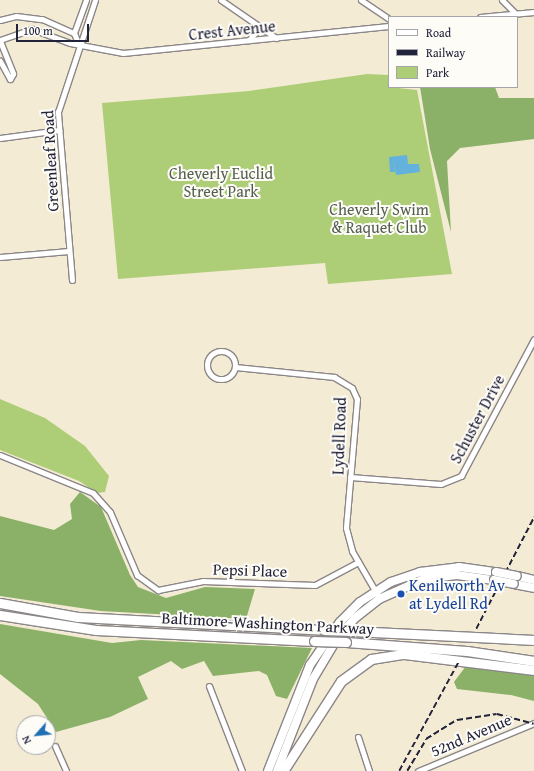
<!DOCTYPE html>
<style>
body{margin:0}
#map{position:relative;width:534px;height:771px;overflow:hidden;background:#f4ebd4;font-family:"Gentium Book Plus",serif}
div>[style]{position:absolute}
.green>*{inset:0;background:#adce76}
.forest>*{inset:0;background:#8ab167}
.water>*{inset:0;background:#63b1dd}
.roads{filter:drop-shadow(1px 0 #8b8688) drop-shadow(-1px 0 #8b8688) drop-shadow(0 1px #8b8688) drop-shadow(0 -1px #8b8688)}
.minor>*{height:5px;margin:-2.5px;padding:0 2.5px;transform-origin:2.5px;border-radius:2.5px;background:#fff}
.minor>.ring{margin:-2.5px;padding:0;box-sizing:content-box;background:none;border:5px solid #fff;border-radius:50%}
.primary>*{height:8px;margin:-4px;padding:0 4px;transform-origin:4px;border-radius:4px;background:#fff}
.motorway>*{height:9px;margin:-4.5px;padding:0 4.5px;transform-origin:4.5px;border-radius:4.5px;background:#fff}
.rail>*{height:1.5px;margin-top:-0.75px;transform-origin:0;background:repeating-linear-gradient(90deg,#22223b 0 6px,transparent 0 9px)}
.bridges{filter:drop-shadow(1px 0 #8b8688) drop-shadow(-1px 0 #8b8688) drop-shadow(0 1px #8b8688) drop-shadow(0 -1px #8b8688)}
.primary-bridge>*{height:8px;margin:-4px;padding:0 4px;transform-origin:4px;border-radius:4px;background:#fff}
.motorway-bridge>*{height:9px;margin:-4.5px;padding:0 4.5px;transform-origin:4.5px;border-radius:4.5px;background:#fff}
.dots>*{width:11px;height:11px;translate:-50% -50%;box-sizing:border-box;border:2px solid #fdfcf7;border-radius:50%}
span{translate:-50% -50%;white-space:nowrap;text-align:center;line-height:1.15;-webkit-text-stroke:4px #fdfcf7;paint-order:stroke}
.street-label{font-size:16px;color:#22223b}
.park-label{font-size:16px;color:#535e50}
.transit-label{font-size:16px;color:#164399}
.left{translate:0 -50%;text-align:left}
.legend{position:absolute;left:388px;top:16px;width:130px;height:72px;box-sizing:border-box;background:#fdfcf7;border:1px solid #a5a5ac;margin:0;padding:5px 7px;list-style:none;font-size:12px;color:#22223b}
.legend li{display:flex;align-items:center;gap:8px;height:20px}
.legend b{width:20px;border:1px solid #a5a5ac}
.north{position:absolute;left:16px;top:715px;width:40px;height:40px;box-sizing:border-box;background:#fdfcf7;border:1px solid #a5a5ac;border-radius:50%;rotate:243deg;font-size:11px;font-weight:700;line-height:16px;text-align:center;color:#22223b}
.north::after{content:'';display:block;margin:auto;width:14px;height:18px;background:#1f6fb2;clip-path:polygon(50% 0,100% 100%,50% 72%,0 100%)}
.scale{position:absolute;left:16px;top:24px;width:73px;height:18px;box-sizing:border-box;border:2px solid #22223b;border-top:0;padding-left:5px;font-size:12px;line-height:14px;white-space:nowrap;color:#22223b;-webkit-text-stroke:3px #fdfcf7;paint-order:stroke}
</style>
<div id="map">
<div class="green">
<i style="clip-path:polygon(367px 74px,389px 75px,389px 87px,417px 90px,452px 274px,328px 284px,325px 263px,118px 279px,102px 103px,249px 91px)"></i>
<i style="clip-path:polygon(0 399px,45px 418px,85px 446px,109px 476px,105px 492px,97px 493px,79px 481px,0 450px)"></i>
</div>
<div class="forest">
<i style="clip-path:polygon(420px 87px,495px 87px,499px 98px,534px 98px,534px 139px,460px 148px,447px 161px,451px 232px,430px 149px)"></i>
<i style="clip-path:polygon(80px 492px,101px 507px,130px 575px,138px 587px,166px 598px,205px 587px,255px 589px,246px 619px,101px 611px,0 596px,0 516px,54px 530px,72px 519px,70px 504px)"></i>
<i style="clip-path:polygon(0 624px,112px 643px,141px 640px,312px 648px,287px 699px,276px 696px,267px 675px,259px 671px,213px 676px,204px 661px,182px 669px,171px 661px,138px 677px,148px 699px,110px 717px,56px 732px,38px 704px,0 674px)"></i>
<i style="clip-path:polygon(466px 666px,534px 675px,534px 701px,511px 695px,457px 689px,454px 682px)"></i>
</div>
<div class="water">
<i style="clip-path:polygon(407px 155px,408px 164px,419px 164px,420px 172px,396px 175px,393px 158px,395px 172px,390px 172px,389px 157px)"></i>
</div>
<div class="roads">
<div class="minor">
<i style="left:221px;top:0;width:67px;rotate:34.6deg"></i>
<i style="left:361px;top:0;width:34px;rotate:34deg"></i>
<i style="left:502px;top:0;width:18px;rotate:45deg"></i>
<i style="left:480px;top:17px;width:54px;rotate:-5.3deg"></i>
<i style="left:0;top:20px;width:16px;rotate:-14deg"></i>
<i style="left:16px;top:16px;width:26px;rotate:7deg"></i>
<i style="left:42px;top:19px;width:35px;rotate:24deg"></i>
<i style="left:74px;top:33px;width:11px;rotate:68deg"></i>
<i style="left:74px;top:33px;width:35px;rotate:-70deg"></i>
<i style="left:0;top:40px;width:34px;rotate:-19deg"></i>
<i style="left:32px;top:29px;width:40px;rotate:20.2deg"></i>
<i style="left:70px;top:43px;width:54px;rotate:10.7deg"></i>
<i style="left:123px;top:53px;width:267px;rotate:-5.8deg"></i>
<i style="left:249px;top:40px;width:9px;rotate:-49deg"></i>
<i style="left:255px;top:33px;width:9px;rotate:-90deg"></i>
<i style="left:0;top:41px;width:35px;rotate:68deg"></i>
<i style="left:13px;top:74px;width:6px;rotate:121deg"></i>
<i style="left:10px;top:79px;width:21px;rotate:-119deg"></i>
<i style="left:0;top:138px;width:60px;rotate:-7.7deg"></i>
<i style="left:0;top:257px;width:69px;rotate:-5deg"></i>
<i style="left:72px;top:280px;width:169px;rotate:-94.8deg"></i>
<i style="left:58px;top:112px;width:118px;rotate:-71.7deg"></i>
<i class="ring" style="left:207px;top:351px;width:23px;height:23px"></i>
<i style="left:235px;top:367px;width:100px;rotate:5.8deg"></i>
<i style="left:334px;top:377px;width:21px;rotate:31deg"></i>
<i style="left:352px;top:388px;width:12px;rotate:66deg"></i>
<i style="left:357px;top:399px;width:129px;rotate:94.9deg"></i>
<i style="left:346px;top:528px;width:24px;rotate:75deg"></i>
<i style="left:352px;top:551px;width:50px;rotate:59.8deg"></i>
<i style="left:0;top:455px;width:100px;rotate:22.2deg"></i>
<i style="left:93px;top:493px;width:25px;rotate:48deg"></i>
<i style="left:110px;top:512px;width:69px;rotate:66.8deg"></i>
<i style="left:137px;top:575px;width:26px;rotate:36deg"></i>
<i style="left:158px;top:590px;width:46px;rotate:-11.3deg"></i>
<i style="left:203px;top:581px;width:112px;rotate:2deg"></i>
<i style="left:315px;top:585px;width:49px;rotate:-28.1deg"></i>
<i style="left:350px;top:477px;width:91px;rotate:4.4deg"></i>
<i style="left:441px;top:484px;width:22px;rotate:-22deg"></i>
<i style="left:461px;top:476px;width:155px;rotate:-61.9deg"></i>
<i style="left:209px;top:686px;width:91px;rotate:68.8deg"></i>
<i style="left:358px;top:737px;width:36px;rotate:72deg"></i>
<i style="left:55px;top:746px;width:27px;rotate:66deg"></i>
<i style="left:418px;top:771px;width:126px;rotate:-22.5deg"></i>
</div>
<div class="primary">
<i style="left:517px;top:576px;width:17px;rotate:13deg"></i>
<i style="left:514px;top:584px;width:20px;rotate:11deg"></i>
<i style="left:268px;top:771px;width:114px;rotate:-68.4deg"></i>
<i style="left:310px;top:665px;width:52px;rotate:-55.1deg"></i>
<i style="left:340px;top:622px;width:28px;rotate:-45deg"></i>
<i style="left:360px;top:602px;width:37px;rotate:-33deg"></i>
<i style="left:391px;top:582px;width:31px;rotate:-19deg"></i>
<i style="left:420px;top:572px;width:39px;rotate:-7deg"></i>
<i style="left:459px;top:567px;width:37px;rotate:8deg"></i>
<i style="left:277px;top:771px;width:99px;rotate:-68.6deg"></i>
<i style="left:313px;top:679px;width:49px;rotate:-59.2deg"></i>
<i style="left:338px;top:637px;width:25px;rotate:-48deg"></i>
<i style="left:355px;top:618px;width:31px;rotate:-38deg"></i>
<i style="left:379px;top:599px;width:49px;rotate:-24deg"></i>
<i style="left:424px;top:579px;width:33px;rotate:-7deg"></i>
<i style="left:457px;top:575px;width:37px;rotate:8deg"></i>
</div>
<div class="motorway">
<i style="left:0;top:603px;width:79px;rotate:10.2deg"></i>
<i style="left:78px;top:617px;width:246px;rotate:3deg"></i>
<i style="left:0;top:615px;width:97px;rotate:8.9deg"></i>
<i style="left:96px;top:630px;width:218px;rotate:2.9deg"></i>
<i style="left:352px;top:631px;width:182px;rotate:2.8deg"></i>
<i style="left:346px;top:642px;width:121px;rotate:4.3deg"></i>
<i style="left:467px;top:651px;width:68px;rotate:8.5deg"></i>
<i style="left:283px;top:771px;width:107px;rotate:-57.2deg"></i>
<i style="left:341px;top:681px;width:37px;rotate:-36deg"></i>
<i style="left:371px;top:659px;width:33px;rotate:-9deg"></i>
<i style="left:404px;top:654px;width:131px;rotate:7deg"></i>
</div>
</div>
<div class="rail">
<i style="left:476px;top:629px;width:126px;rotate:-62.6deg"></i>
<i style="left:399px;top:771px;width:125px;rotate:-61.4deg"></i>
<i style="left:407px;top:771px;width:37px;rotate:-59deg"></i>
<i style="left:426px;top:739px;width:36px;rotate:-32deg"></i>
<i style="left:457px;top:720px;width:40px;rotate:-8.5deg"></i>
<i style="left:497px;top:714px;width:38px;rotate:15deg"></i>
</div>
<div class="bridges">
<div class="primary-bridge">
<i style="left:496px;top:572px;width:21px;rotate:11deg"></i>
<i style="left:494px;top:580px;width:20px;rotate:11deg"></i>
</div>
<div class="motorway-bridge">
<i style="left:324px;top:630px;width:28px;rotate:2deg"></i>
<i style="left:314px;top:641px;width:32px;rotate:2deg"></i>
</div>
</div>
<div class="dots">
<i style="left:401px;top:594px;background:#1a4fb4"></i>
</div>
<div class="street-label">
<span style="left:232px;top:30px;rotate:-6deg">Crest Avenue</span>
<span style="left:50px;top:161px;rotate:-93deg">Greenleaf Road</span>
<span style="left:477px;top:419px;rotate:-62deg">Schuster Drive</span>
<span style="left:339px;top:436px;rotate:-88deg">Lydell Road</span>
<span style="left:250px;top:570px;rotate:2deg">Pepsi Place</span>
<span style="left:268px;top:623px;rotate:3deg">Baltimore-Washington Parkway</span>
<span style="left:471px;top:735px;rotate:-23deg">52nd Avenue</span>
</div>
<div class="park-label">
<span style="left:221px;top:182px">Cheverly Euclid<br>Street Park</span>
<span style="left:379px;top:218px">Cheverly Swim<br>&amp; Raquet Club</span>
</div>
<div class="transit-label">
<span class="left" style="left:409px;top:594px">Kenilworth Av<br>at Lydell Rd</span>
</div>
<ul class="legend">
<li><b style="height:5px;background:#fff"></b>Road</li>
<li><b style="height:5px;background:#22223b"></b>Railway</li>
<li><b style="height:11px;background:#adce76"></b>Park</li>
</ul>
<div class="north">N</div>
<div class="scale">100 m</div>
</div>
